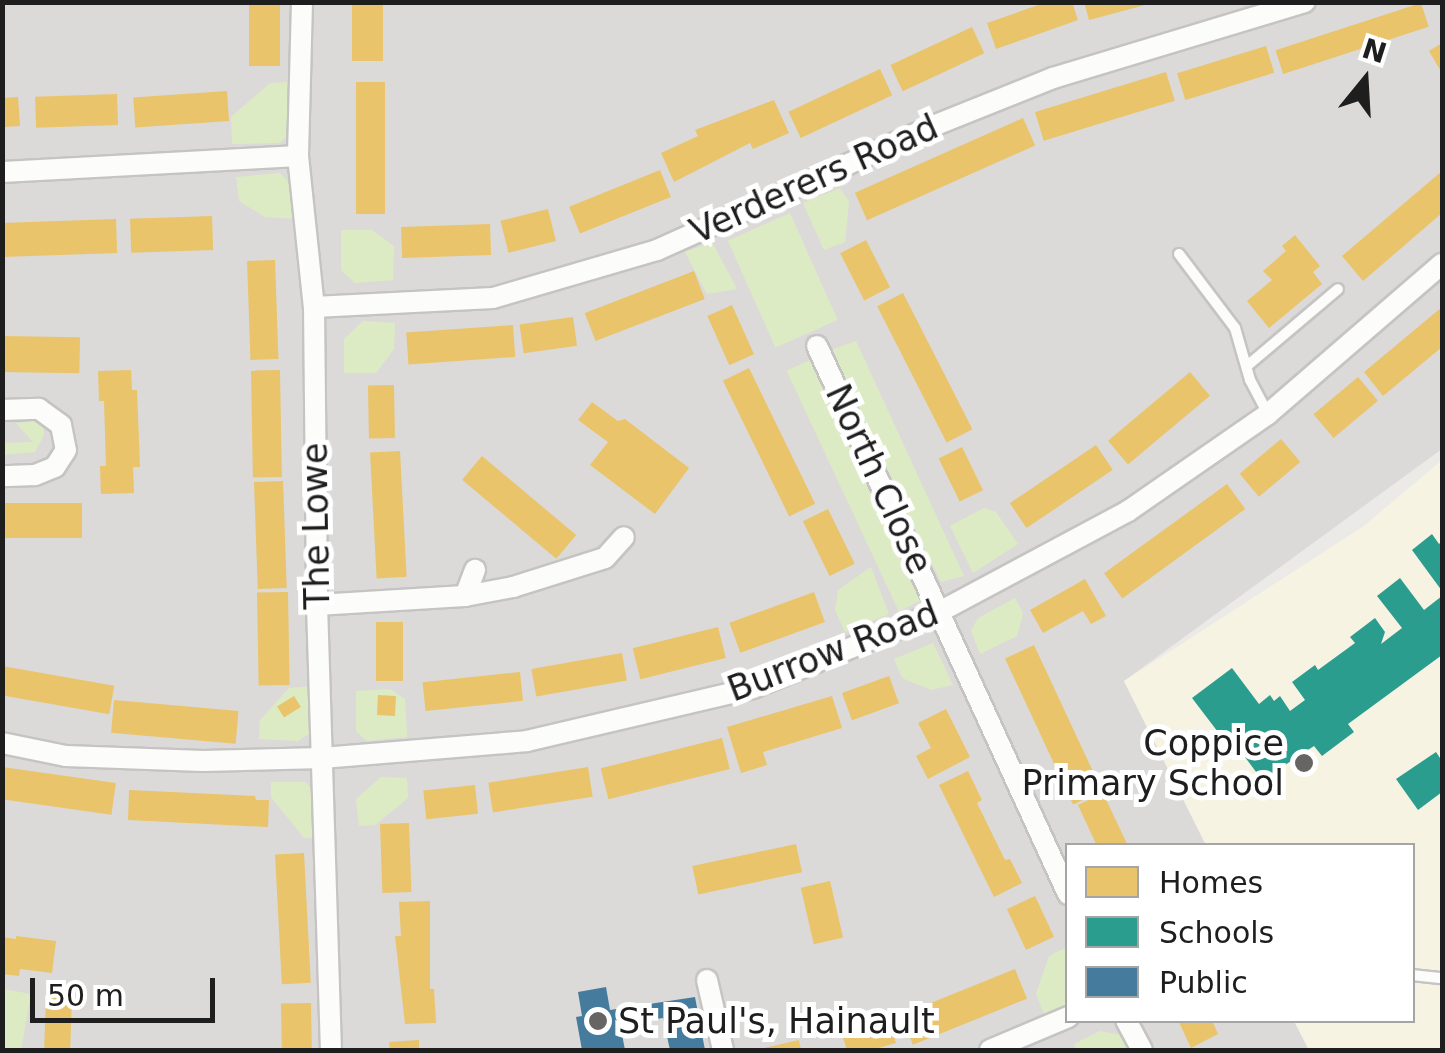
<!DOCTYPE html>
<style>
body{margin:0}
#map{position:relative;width:1445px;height:1053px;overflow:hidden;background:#eceae7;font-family:"DejaVu Sans",sans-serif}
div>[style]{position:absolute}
.residential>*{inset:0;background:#dbdad8}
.education>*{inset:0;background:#f6f3e2}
.grass>*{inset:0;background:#ddebc4;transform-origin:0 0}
.homes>*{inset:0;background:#e9c46a;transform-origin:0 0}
.schools>*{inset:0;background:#2a9d8f}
.public>*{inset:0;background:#457b9d}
.roads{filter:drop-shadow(2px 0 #c5c4c3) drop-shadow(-2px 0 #c5c4c3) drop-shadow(0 2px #c5c4c3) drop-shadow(0 -2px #c5c4c3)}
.lane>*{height:10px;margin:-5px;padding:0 5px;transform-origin:5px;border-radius:5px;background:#fcfcfb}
.street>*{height:20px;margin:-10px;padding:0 10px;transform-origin:10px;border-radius:10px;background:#fcfcfb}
.dots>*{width:28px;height:28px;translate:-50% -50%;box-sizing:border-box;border:5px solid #fff;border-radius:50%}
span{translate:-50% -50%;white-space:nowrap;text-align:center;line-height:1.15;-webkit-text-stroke:10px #fff;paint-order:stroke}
.street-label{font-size:35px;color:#1e1e1e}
.poi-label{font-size:35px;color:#1e1e1e}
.right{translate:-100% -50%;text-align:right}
.left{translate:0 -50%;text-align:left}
.frame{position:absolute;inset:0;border:5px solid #1e1e1e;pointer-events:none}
.legend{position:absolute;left:1065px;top:843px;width:350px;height:180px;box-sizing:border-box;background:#fff;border:2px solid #a5a5a5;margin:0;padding:12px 18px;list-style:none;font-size:30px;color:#1e1e1e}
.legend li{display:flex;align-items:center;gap:20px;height:50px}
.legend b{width:50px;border:2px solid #a5a5a5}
.north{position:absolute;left:1315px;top:30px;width:100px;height:100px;-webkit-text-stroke:8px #fff;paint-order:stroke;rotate:18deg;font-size:28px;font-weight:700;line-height:40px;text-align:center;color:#1e1e1e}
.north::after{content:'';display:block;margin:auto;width:35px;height:45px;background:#1e1e1e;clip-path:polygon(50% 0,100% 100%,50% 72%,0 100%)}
.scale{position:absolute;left:30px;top:978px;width:185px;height:45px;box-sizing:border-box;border:5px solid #1e1e1e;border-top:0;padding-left:12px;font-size:30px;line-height:35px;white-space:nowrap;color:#1e1e1e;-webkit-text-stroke:8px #fff;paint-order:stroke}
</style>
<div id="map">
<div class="residential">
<i style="clip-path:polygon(2px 3px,1442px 3px,1442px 449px,1124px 681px,1206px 845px,1068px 846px,1068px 1020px,1294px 1021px,1309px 1050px,3px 1050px)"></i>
</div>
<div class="education">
<i style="clip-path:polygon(1442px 460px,1442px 1050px,1309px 1050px,1294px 1021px,1412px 1020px,1412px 846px,1206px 845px,1124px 681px,1364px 526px)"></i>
</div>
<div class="grass">
<i style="clip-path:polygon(289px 82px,292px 133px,279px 143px,232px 144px,231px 117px,270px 83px)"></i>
<i style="clip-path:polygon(280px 173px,294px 188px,296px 219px,265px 217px,239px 201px,236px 177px)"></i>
<i style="clip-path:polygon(840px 188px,849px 202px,845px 242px,824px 250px,803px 203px)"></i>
<i style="left:790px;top:213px;width:117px;height:68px;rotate:66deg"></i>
<i style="clip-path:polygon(341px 230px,372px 230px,394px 246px,393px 280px,355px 283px,341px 270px)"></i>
<i style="clip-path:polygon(712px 242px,737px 289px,707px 294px,685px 252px)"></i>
<i style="clip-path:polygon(363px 321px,395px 323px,394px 349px,376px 373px,344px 373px,344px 339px)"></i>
<i style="clip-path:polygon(856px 341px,964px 576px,941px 582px,828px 351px)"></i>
<i style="left:812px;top:359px;width:265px;height:28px;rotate:65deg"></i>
<i style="clip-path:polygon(35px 421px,43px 425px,44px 435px,35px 452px,3px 455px,3px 443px,33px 442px,16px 423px)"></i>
<i style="clip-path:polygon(984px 508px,996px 512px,1018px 544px,973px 573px,950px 526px)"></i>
<i style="clip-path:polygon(871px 567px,889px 614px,845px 632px,835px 610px,838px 590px)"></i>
<i style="clip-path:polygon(1015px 598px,1023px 613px,1017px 636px,980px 654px,971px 631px,978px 618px)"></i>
<i style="clip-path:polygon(933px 643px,953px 685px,931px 690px,902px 678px,894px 659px)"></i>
<i style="clip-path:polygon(315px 686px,315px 730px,298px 741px,259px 739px,260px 720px,289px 688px)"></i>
<i style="clip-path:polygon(390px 689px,405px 699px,407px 737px,367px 741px,356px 731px,356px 691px)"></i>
<i style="clip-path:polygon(381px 777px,407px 778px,408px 798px,375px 825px,359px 826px,356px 799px)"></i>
<i style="clip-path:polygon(271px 782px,305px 782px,319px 795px,319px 837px,304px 838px,271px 797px)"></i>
<i style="clip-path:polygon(1067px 947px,1067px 1004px,1044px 1014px,1036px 994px,1049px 956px)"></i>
<i style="clip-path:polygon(3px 989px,31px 994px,21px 1050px,3px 1050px)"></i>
<i style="clip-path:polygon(1100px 1031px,1120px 1035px,1129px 1050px,1076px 1050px,1074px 1044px)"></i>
</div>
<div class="homes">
<i style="left:249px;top:2px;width:31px;height:64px"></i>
<i style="left:352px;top:2px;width:31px;height:59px"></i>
<i style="clip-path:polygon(1047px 2px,1072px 2px,1078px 20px,996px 49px,987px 23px)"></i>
<i style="clip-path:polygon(1084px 2px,1148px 2px,1149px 4px,1089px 20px)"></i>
<i style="left:1421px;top:3px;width:25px;height:153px;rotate:72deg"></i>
<i style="left:972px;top:27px;width:29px;height:90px;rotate:65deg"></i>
<i style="clip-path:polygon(1442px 43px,1442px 73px,1429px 51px)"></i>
<i style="left:1266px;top:46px;width:28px;height:93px;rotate:73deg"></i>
<i style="left:880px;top:69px;width:29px;height:101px;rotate:65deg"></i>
<i style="left:1166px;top:72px;width:30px;height:137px;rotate:73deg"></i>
<i style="left:356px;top:82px;width:29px;height:132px"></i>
<i style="left:227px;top:91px;width:30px;height:94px;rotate:86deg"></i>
<i style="left:117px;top:94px;width:31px;height:82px;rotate:88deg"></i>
<i style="left:18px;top:97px;width:29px;height:16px;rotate:86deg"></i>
<i style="clip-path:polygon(774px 100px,789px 133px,753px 149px,750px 143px,674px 182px,661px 153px,698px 136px,695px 130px)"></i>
<i style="left:1023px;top:118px;width:30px;height:184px;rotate:66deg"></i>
<i style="left:660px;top:170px;width:29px;height:98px;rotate:68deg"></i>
<i style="clip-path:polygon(1442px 171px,1442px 213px,1363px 281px,1342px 256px)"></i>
<i style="left:548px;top:209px;width:33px;height:49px;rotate:76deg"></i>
<i style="left:212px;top:216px;width:34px;height:82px;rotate:88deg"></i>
<i style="left:116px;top:219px;width:34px;height:114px;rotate:88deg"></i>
<i style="left:490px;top:224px;width:31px;height:89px;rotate:88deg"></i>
<i style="clip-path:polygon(1295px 235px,1320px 266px,1313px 272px,1322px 284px,1269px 328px,1247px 301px,1272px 280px,1263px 271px,1286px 251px,1282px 246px)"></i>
<i style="left:866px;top:240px;width:53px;height:29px;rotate:63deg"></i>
<i style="left:275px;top:260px;width:99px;height:28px;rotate:88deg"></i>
<i style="left:694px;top:271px;width:30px;height:117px;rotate:69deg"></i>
<i style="left:903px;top:293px;width:153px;height:29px;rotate:63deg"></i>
<i style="left:732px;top:305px;width:54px;height:27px;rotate:66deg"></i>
<i style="clip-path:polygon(1442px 307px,1442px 347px,1383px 396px,1364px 372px)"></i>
<i style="left:573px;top:317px;width:29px;height:54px;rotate:82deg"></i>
<i style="left:513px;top:325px;width:32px;height:107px;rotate:86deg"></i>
<i style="left:2px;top:336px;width:78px;height:36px;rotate:1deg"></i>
<i style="left:749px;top:368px;width:151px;height:29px;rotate:64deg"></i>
<i style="clip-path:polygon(131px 370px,132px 390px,137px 390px,140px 467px,133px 467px,134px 493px,101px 494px,100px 466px,106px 466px,104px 401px,99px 401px,98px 371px)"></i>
<i style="left:280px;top:370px;width:107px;height:29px;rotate:89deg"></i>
<i style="left:1190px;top:372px;width:31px;height:107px;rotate:50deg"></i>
<i style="left:1358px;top:377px;width:31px;height:58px;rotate:50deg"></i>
<i style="left:394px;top:385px;width:53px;height:26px;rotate:89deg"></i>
<i style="clip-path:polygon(592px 402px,618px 421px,625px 419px,689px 468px,655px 514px,590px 465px,608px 442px,578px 420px)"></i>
<i style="left:1281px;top:439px;width:30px;height:54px;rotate:50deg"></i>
<i style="left:1096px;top:445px;width:30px;height:104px;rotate:56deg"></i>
<i style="left:962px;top:447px;width:48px;height:26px;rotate:64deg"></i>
<i style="left:400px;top:451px;width:126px;height:30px;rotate:87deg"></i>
<i style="left:482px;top:456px;width:123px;height:31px;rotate:40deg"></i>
<i style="left:283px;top:481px;width:107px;height:29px;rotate:88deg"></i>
<i style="left:1227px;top:484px;width:31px;height:152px;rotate:54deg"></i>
<i style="left:82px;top:503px;width:35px;height:80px;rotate:90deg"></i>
<i style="left:828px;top:509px;width:61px;height:28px;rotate:64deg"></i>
<i style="clip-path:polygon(1085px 579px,1106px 616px,1091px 624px,1083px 611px,1043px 633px,1030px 610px)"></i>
<i style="left:288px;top:592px;width:93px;height:31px;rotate:89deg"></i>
<i style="left:814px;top:592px;width:32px;height:90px;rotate:70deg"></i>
<i style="left:403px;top:622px;width:59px;height:27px;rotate:90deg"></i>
<i style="left:718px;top:627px;width:32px;height:88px;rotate:76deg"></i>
<i style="left:1034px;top:645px;width:161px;height:32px;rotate:65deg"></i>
<i style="left:622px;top:653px;width:28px;height:92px;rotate:80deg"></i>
<i style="left:2px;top:666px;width:114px;height:29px;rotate:10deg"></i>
<i style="left:520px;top:672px;width:29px;height:98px;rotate:84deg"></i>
<i style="left:889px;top:676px;width:29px;height:50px;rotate:70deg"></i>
<i style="left:378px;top:695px;width:18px;height:20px;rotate:3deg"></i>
<i style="left:294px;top:696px;width:13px;height:20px;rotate:58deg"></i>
<i style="clip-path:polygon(832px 696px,842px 728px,763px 752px,767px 765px,741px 773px,727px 727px)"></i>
<i style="left:114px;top:700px;width:125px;height:33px;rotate:5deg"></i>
<i style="clip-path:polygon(946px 709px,970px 757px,928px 779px,916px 756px,931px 748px,918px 723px)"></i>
<i style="left:722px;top:738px;width:32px;height:125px;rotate:76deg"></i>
<i style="left:2px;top:767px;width:115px;height:32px;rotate:8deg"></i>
<i style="left:588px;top:767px;width:30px;height:101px;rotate:81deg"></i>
<i style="clip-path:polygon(968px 771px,982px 800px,977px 803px,1005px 860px,1010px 859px,1022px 883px,994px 897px,939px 785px)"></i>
<i style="left:475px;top:785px;width:29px;height:52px;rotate:84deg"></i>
<i style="clip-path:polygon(129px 790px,255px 796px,256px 800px,269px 800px,268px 827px,128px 820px)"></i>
<i style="clip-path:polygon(1103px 793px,1128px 846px,1097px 846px,1078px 805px)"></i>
<i style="left:409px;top:823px;width:69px;height:29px;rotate:88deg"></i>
<i style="left:796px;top:844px;width:29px;height:106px;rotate:78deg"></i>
<i style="left:304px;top:853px;width:130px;height:29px;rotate:87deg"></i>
<i style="left:830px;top:881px;width:58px;height:30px;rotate:77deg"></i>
<i style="left:1035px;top:896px;width:45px;height:31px;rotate:65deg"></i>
<i style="clip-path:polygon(430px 901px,430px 989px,434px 989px,436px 1023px,405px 1024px,395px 936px,401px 936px,399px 902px)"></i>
<i style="clip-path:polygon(16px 936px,56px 941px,52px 973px,20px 969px,19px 976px,2px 974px,2px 937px,16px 939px)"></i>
<i style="left:1015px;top:969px;width:32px;height:123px;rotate:68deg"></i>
<i style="left:46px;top:997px;width:26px;height:53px;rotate:2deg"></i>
<i style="left:311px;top:1003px;width:47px;height:30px;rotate:89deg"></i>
<i style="clip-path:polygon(863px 1011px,866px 1022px,887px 1016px,896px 1043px,871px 1050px,847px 1050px,837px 1019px)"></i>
<i style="clip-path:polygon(1178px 1020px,1212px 1020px,1218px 1034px,1191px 1048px)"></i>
<i style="clip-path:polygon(419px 1040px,419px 1050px,390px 1050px,389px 1042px)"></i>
<i style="clip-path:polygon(799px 1040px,801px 1050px,760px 1050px,760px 1049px)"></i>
</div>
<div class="schools">
<i style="clip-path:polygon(1432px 534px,1439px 544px,1442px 541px,1442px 591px,1412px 550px)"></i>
<i style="clip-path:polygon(1400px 578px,1424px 610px,1442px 596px,1442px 655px,1348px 724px,1354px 732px,1322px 756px,1314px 746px,1262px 780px,1242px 753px,1237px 757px,1192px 698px,1232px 668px,1259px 704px,1270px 695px,1274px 701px,1280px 696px,1290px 711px,1305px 700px,1292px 682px,1315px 665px,1318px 670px,1355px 643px,1350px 637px,1375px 618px,1385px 632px,1381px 644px,1402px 628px,1377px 596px)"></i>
<i style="clip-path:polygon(1436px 752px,1442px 761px,1442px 792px,1418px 810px,1396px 779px)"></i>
</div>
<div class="public">
<i style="clip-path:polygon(606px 987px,610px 1010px,695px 997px,705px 1050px,670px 1050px,663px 1018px,620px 1024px,625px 1050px,582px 1050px,576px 1017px,582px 1016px,578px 992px)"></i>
</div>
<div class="roads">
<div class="lane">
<i style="left:1179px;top:254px;width:93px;rotate:52.9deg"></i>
<i style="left:1235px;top:328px;width:54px;rotate:73.9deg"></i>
<i style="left:1250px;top:380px;width:38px;rotate:62deg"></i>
<i style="left:1247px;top:366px;width:119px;rotate:-40.2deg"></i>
<i style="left:1412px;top:975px;width:30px;rotate:6deg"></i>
</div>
<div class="street">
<i style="left:302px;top:2px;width:154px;rotate:91.5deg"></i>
<i style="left:298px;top:156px;width:152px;rotate:84deg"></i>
<i style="left:314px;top:307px;width:298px;rotate:89.4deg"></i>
<i style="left:317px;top:605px;width:445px;rotate:88.2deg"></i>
<i style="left:2px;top:172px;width:296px;rotate:-3.1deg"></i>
<i style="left:314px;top:307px;width:179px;rotate:-2.9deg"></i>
<i style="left:493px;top:298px;width:171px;rotate:-16.3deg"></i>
<i style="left:657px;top:250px;width:297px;rotate:-24.2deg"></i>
<i style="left:928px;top:128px;width:135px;rotate:-21.8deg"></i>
<i style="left:1053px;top:78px;width:263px;rotate:-16.8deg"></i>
<i style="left:817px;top:346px;width:603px;rotate:65.39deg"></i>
<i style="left:2px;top:410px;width:37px;rotate:-2deg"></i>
<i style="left:39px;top:409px;width:27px;rotate:36deg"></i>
<i style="left:61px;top:425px;width:25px;rotate:79deg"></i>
<i style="left:66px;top:450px;width:20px;rotate:123deg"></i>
<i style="left:55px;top:467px;width:22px;rotate:158deg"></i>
<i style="left:35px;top:475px;width:33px;rotate:178deg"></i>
<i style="left:465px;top:596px;width:28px;rotate:-69deg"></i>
<i style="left:317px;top:605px;width:148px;rotate:-3.5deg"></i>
<i style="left:465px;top:596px;width:49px;rotate:-10.6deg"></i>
<i style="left:513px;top:587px;width:96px;rotate:-17.5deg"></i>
<i style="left:605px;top:558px;width:28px;rotate:-48deg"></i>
<i style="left:2px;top:743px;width:65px;rotate:11.5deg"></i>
<i style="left:66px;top:756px;width:137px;rotate:2.1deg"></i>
<i style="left:203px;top:761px;width:119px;rotate:-1.4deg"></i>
<i style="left:322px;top:758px;width:206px;rotate:-4.7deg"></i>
<i style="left:527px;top:741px;width:232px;rotate:-13.2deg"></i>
<i style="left:753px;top:688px;width:203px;rotate:-22.3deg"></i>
<i style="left:941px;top:611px;width:212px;rotate:-28.1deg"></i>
<i style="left:1128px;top:511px;width:170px;rotate:-34.7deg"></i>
<i style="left:1268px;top:414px;width:230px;rotate:-40.8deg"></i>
<i style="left:707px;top:980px;width:72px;rotate:77.1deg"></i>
<i style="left:1126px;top:1020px;width:34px;rotate:62deg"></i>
<i style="left:990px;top:1050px;width:85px;rotate:-22.9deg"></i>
</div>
</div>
<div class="dots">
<i style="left:1304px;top:763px;background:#666564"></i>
<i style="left:598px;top:1021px;background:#666564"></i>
</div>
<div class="street-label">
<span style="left:814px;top:179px;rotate:-24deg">Verderers Road</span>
<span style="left:879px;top:479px;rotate:65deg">North Close</span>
<span style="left:316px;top:526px;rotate:-91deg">The Lowe</span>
<span style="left:833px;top:651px;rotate:-21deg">Burrow Road</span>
</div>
<div class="poi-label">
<span class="right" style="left:1284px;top:763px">Coppice<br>Primary School</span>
<span class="left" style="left:618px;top:1021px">St Paul's, Hainault</span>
</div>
<div class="frame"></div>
<ul class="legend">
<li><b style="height:28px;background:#e9c46a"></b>Homes</li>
<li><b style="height:28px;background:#2a9d8f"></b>Schools</li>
<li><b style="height:28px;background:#457b9d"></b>Public</li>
</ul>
<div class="north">N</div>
<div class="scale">50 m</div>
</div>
